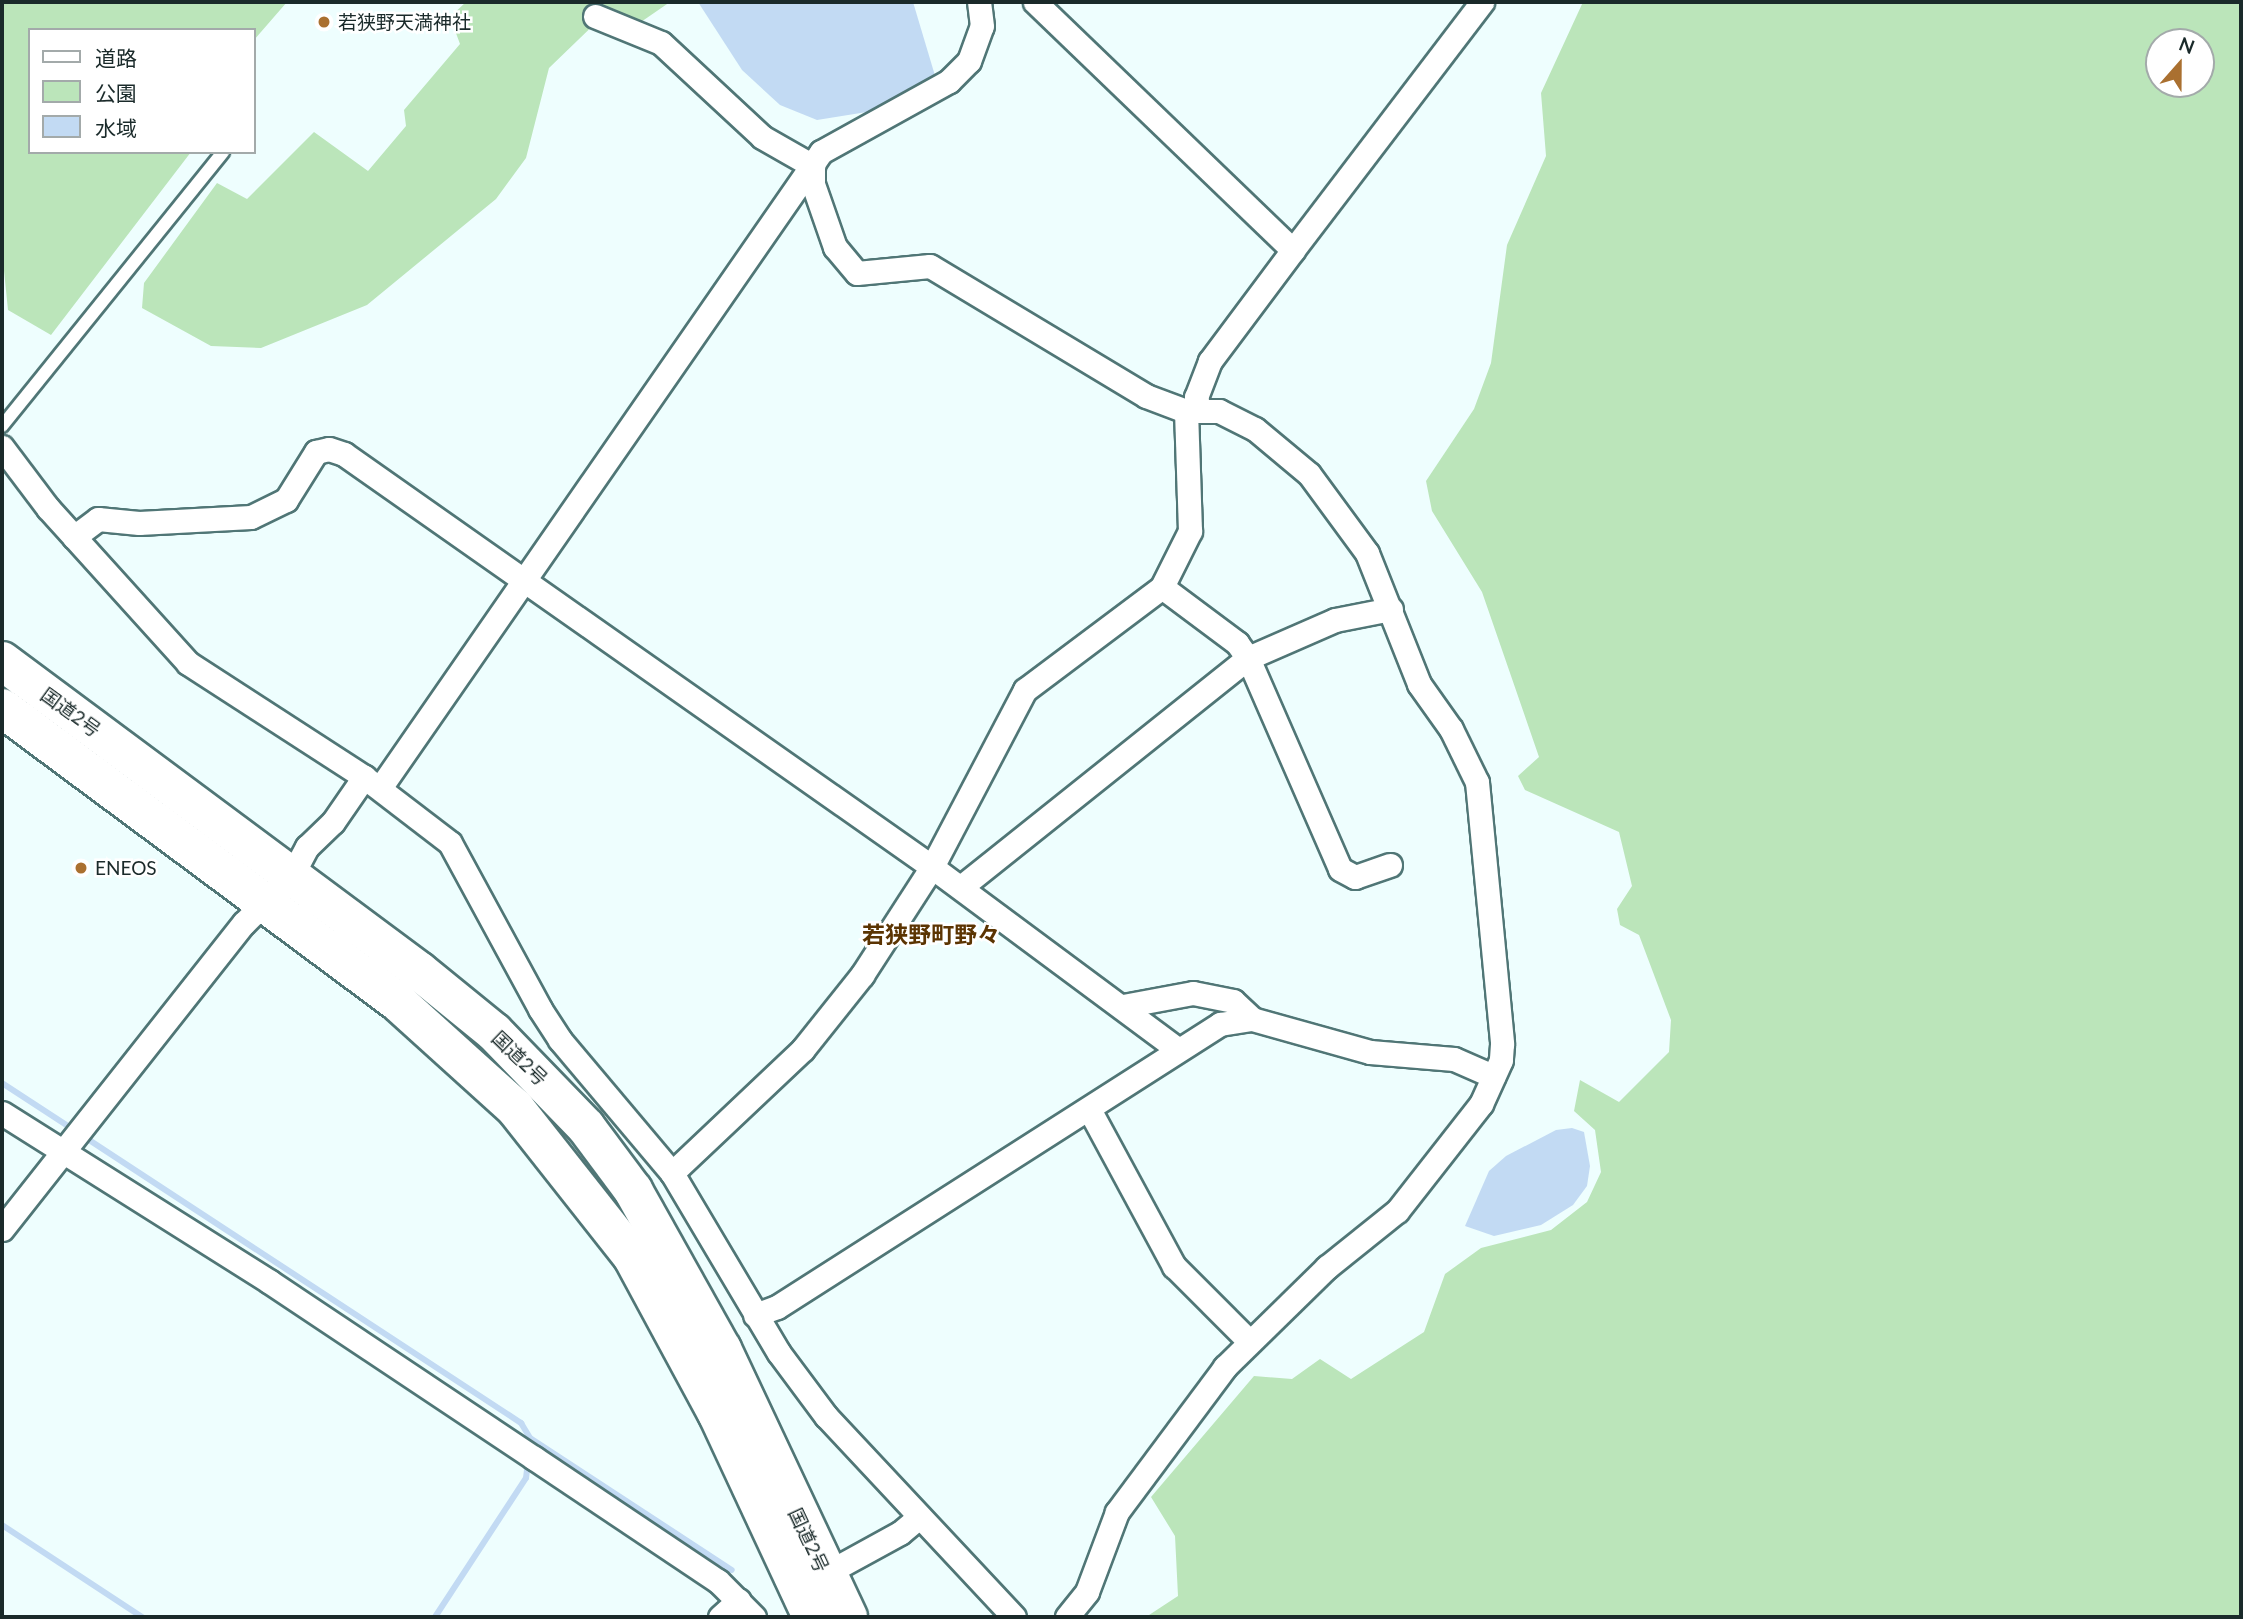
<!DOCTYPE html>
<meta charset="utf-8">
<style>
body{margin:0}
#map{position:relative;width:2243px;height:1619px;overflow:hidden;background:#eefefe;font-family:Lato,"Noto Sans JP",sans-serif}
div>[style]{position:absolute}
.green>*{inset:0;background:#bbe5ba}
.water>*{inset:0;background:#c2daf3}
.stream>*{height:6px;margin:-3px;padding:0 3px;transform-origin:3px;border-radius:3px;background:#c2daf3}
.roads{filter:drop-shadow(2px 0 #507676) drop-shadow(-2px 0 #507676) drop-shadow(0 2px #507676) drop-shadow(0 -2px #507676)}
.lane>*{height:12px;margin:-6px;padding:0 6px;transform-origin:6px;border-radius:6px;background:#fff}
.street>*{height:23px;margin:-11.5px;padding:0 11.5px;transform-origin:11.5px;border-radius:11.5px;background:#fff}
.highway>*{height:38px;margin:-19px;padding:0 19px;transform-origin:19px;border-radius:19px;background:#fff}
.dots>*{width:19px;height:19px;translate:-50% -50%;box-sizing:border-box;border:4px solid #fff;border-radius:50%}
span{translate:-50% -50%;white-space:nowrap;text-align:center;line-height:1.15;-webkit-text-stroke:5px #fff;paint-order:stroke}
.poi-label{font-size:19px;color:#1a2a2a}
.left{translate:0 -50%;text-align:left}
.street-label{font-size:19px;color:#1a2a2a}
.quarter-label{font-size:23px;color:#5b3402;font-weight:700}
.frame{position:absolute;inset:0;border:4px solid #1a2a2a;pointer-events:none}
.legend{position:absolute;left:28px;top:28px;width:228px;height:126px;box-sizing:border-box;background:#fff;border:2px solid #a3aaaa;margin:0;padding:9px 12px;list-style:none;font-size:21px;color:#1a2a2a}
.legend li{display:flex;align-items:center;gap:14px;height:35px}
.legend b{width:35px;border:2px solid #a3aaaa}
.north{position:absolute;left:2145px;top:28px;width:70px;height:70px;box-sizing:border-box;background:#fff;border:2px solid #a3aaaa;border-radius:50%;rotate:21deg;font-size:19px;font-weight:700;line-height:28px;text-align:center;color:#1a2a2a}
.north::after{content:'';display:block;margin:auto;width:24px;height:32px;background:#aa7030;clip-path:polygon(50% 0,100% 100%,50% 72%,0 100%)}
</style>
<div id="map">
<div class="green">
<i style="clip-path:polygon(2px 2px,287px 2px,254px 40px,254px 30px,30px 30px,30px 152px,191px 152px,51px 335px,8px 310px,2px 251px)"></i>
<i style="clip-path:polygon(466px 2px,670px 2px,638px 24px,606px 13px,549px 68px,526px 158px,496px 199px,367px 305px,261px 348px,211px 346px,142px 308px,144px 283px,217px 183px,247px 199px,314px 132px,368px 171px,406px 126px,404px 110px,460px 44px,450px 17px)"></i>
<i style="clip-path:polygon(evenodd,1583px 2px,2241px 2px,2241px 1617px,1146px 1617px,1178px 1596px,1175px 1536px,1151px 1497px,1254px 1376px,1292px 1379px,1320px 1359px,1351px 1379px,1424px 1332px,1445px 1274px,1481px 1248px,1551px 1230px,1587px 1202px,1601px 1172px,1595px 1130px,1574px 1111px,1580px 1080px,1619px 1102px,1669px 1052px,1671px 1020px,1639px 935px,1620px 925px,1617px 909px,1632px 886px,1619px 832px,1525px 790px,1518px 776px,1539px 757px,1482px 592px,1432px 511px,1426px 481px,1474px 409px,1491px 363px,1507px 245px,1546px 156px,1541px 93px,1583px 2px,2159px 42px,2201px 42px,2201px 84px,2159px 84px,2159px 42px)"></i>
</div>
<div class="water">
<i style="clip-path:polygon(698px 2px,913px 2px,936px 79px,873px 111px,817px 120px,780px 105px,742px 70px)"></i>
<i style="clip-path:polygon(1572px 1128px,1584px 1132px,1590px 1166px,1587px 1186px,1573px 1205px,1541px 1225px,1494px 1236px,1465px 1226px,1489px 1171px,1506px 1156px,1556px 1130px)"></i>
</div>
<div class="stream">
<i style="left:2px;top:1083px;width:86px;rotate:33.1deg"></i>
<i style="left:83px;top:1136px;width:524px;rotate:33.23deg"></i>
<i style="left:521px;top:1423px;width:17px;rotate:59deg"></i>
<i style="left:530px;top:1438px;width:241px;rotate:33.2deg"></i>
<i style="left:2px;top:1525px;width:168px;rotate:33.3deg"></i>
<i style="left:435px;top:1617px;width:166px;rotate:-56.8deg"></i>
<i style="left:526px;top:1478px;width:17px;rotate:-83deg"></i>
</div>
<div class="roads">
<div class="lane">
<i style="left:2px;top:426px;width:352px;rotate:-51.1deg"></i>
</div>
<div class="street">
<i style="left:1035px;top:2px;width:358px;rotate:43.9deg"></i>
<i style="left:1293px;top:250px;width:139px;rotate:126.8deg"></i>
<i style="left:1210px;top:361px;width:39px;rotate:111deg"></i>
<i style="left:1196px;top:397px;width:12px;rotate:76deg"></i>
<i style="left:595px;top:16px;width:71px;rotate:22.2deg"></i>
<i style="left:661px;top:43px;width:138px;rotate:42.9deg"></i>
<i style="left:762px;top:137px;width:59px;rotate:29.6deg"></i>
<i style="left:813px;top:166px;width:18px;rotate:90deg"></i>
<i style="left:813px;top:184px;width:67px;rotate:70.8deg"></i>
<i style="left:835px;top:247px;width:34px;rotate:50deg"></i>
<i style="left:857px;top:273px;width:73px;rotate:-5.5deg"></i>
<i style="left:930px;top:266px;width:252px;rotate:31deg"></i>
<i style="left:1146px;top:396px;width:43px;rotate:20.6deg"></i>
<i style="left:1186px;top:411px;width:33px"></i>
<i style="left:1219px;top:411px;width:40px;rotate:26.6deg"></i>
<i style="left:1255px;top:429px;width:70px;rotate:39.8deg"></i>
<i style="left:1309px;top:474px;width:98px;rotate:53.7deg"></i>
<i style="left:1367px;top:553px;width:141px;rotate:68.3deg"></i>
<i style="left:1419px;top:684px;width:55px;rotate:54.6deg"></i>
<i style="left:1451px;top:729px;width:59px;rotate:63.9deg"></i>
<i style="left:1477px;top:782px;width:263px;rotate:84.5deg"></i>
<i style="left:1502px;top:1044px;width:16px;rotate:94deg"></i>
<i style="left:1501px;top:1060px;width:48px;rotate:114.4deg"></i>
<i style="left:1481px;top:1104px;width:136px;rotate:128.1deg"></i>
<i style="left:1397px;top:1211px;width:90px;rotate:141.3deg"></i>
<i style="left:1327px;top:1267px;width:143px;rotate:135.6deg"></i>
<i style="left:1225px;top:1367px;width:181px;rotate:126.7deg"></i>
<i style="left:1117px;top:1512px;width:85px;rotate:110.6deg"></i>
<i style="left:1087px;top:1592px;width:32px;rotate:129deg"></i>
<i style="left:1293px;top:250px;width:312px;rotate:-52.7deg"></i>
<i style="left:2px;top:447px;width:76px;rotate:53deg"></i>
<i style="left:48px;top:508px;width:209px;rotate:47.9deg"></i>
<i style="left:188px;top:663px;width:210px;rotate:32.9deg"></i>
<i style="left:364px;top:777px;width:108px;rotate:37.5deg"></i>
<i style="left:450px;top:843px;width:189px;rotate:61.5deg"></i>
<i style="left:540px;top:1009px;width:37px;rotate:57deg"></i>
<i style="left:560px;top:1040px;width:174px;rotate:49.9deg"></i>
<i style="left:672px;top:1173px;width:209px;rotate:59.3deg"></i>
<i style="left:779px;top:1353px;width:79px;rotate:53.3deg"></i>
<i style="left:826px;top:1416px;width:275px;rotate:46.9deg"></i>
<i style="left:74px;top:537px;width:30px;rotate:-37deg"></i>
<i style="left:98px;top:519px;width:41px;rotate:5.6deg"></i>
<i style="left:139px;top:523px;width:112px;rotate:-3.1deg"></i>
<i style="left:251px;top:517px;width:39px;rotate:-26deg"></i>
<i style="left:286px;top:500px;width:57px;rotate:-58deg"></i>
<i style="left:316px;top:452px;width:13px;rotate:-13deg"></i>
<i style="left:329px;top:449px;width:16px;rotate:18deg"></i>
<i style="left:344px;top:454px;width:719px;rotate:35.08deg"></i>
<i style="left:932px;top:867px;width:305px;rotate:36.6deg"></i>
<i style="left:1162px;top:587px;width:94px;rotate:36.7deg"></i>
<i style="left:1237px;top:643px;width:19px;rotate:54deg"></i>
<i style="left:1248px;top:658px;width:230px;rotate:66.4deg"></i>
<i style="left:1340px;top:869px;width:17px;rotate:28deg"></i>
<i style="left:1355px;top:877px;width:37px;rotate:-19deg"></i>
<i style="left:380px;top:788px;width:774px;rotate:-55.26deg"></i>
<i style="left:821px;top:152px;width:146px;rotate:-29deg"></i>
<i style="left:949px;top:81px;width:28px;rotate:-45deg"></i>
<i style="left:969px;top:61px;width:37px;rotate:-70deg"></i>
<i style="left:982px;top:26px;width:24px;rotate:-97deg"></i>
<i style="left:961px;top:887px;width:367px;rotate:-38.6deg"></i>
<i style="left:1248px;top:658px;width:95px;rotate:-23.6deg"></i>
<i style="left:1335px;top:620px;width:57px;rotate:-11.1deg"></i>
<i style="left:1123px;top:1006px;width:71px;rotate:-10.5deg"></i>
<i style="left:1193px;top:993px;width:41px;rotate:11.3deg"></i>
<i style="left:1233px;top:1001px;width:26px;rotate:43deg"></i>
<i style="left:1089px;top:1109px;width:179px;rotate:61.6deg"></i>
<i style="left:1174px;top:1266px;width:106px;rotate:45deg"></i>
<i style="left:2px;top:1113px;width:317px;rotate:32.2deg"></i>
<i style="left:270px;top:1282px;width:317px;rotate:33.7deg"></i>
<i style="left:534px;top:1458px;width:221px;rotate:33.8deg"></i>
<i style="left:718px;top:1581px;width:51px;rotate:45deg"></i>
<i style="left:672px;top:1173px;width:180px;rotate:-43.4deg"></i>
<i style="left:803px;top:1049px;width:95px;rotate:-51.4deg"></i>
<i style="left:862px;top:975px;width:129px;rotate:-57.1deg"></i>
<i style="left:932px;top:867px;width:200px;rotate:-62.3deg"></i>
<i style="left:1025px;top:690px;width:171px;rotate:-36.9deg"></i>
<i style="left:1162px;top:587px;width:63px;rotate:-63.4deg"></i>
<i style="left:1190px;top:531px;width:120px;rotate:-91.9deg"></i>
<i style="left:2px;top:1229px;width:390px;rotate:-51.7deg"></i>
<i style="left:244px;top:923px;width:68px;rotate:-45deg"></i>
<i style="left:292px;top:875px;width:32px;rotate:-62deg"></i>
<i style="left:307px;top:847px;width:36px;rotate:-44deg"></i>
<i style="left:333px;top:822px;width:55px;rotate:-55.4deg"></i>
<i style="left:755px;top:1315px;width:23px;rotate:-20deg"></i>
<i style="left:777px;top:1307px;width:526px;rotate:-32.57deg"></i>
<i style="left:1220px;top:1024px;width:32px;rotate:-9deg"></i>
<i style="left:1252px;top:1019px;width:123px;rotate:15.6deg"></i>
<i style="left:1370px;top:1052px;width:84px;rotate:4.8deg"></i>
<i style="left:1454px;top:1059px;width:43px;rotate:23.6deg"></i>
<i style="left:825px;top:1574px;width:85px;rotate:-28.7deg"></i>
<i style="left:900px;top:1533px;width:23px;rotate:-40deg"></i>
<i style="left:720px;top:1617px;width:25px;rotate:-42deg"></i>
</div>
<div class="highway">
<i style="left:2px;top:661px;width:520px;rotate:36.63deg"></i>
<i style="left:419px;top:971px;width:97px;rotate:39.1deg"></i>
<i style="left:494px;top:1032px;width:132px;rotate:45.9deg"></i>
<i style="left:586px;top:1127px;width:79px;rotate:53.3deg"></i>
<i style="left:633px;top:1190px;width:182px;rotate:60.8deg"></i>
<i style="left:722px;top:1349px;width:296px;rotate:64.8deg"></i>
<i style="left:2px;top:708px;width:496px;rotate:36.6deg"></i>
<i style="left:400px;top:1004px;width:155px;rotate:42.1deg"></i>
<i style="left:515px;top:1108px;width:189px;rotate:51.7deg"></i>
<i style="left:632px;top:1256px;width:179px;rotate:61.6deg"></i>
<i style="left:717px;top:1413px;width:225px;rotate:65deg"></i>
</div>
</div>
<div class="dots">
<i style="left:324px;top:22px;background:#aa7030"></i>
<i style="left:81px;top:868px;background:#aa7030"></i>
</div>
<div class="poi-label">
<span class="left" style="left:338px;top:22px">若狭野天満神社</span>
<span class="left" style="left:95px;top:868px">ENEOS</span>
</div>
<div class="street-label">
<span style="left:71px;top:712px;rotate:36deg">国道2号</span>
<span style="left:520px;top:1058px;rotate:44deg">国道2号</span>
<span style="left:809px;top:1540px;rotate:65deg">国道2号</span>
</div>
<div class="quarter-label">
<span style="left:931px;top:934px">若狭野町野々</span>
</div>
<div class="frame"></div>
<ul class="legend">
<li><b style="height:9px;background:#fff"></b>道路</li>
<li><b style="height:19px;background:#bbe5ba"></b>公園</li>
<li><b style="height:19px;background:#c2daf3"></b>水域</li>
</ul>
<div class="north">N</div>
</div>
